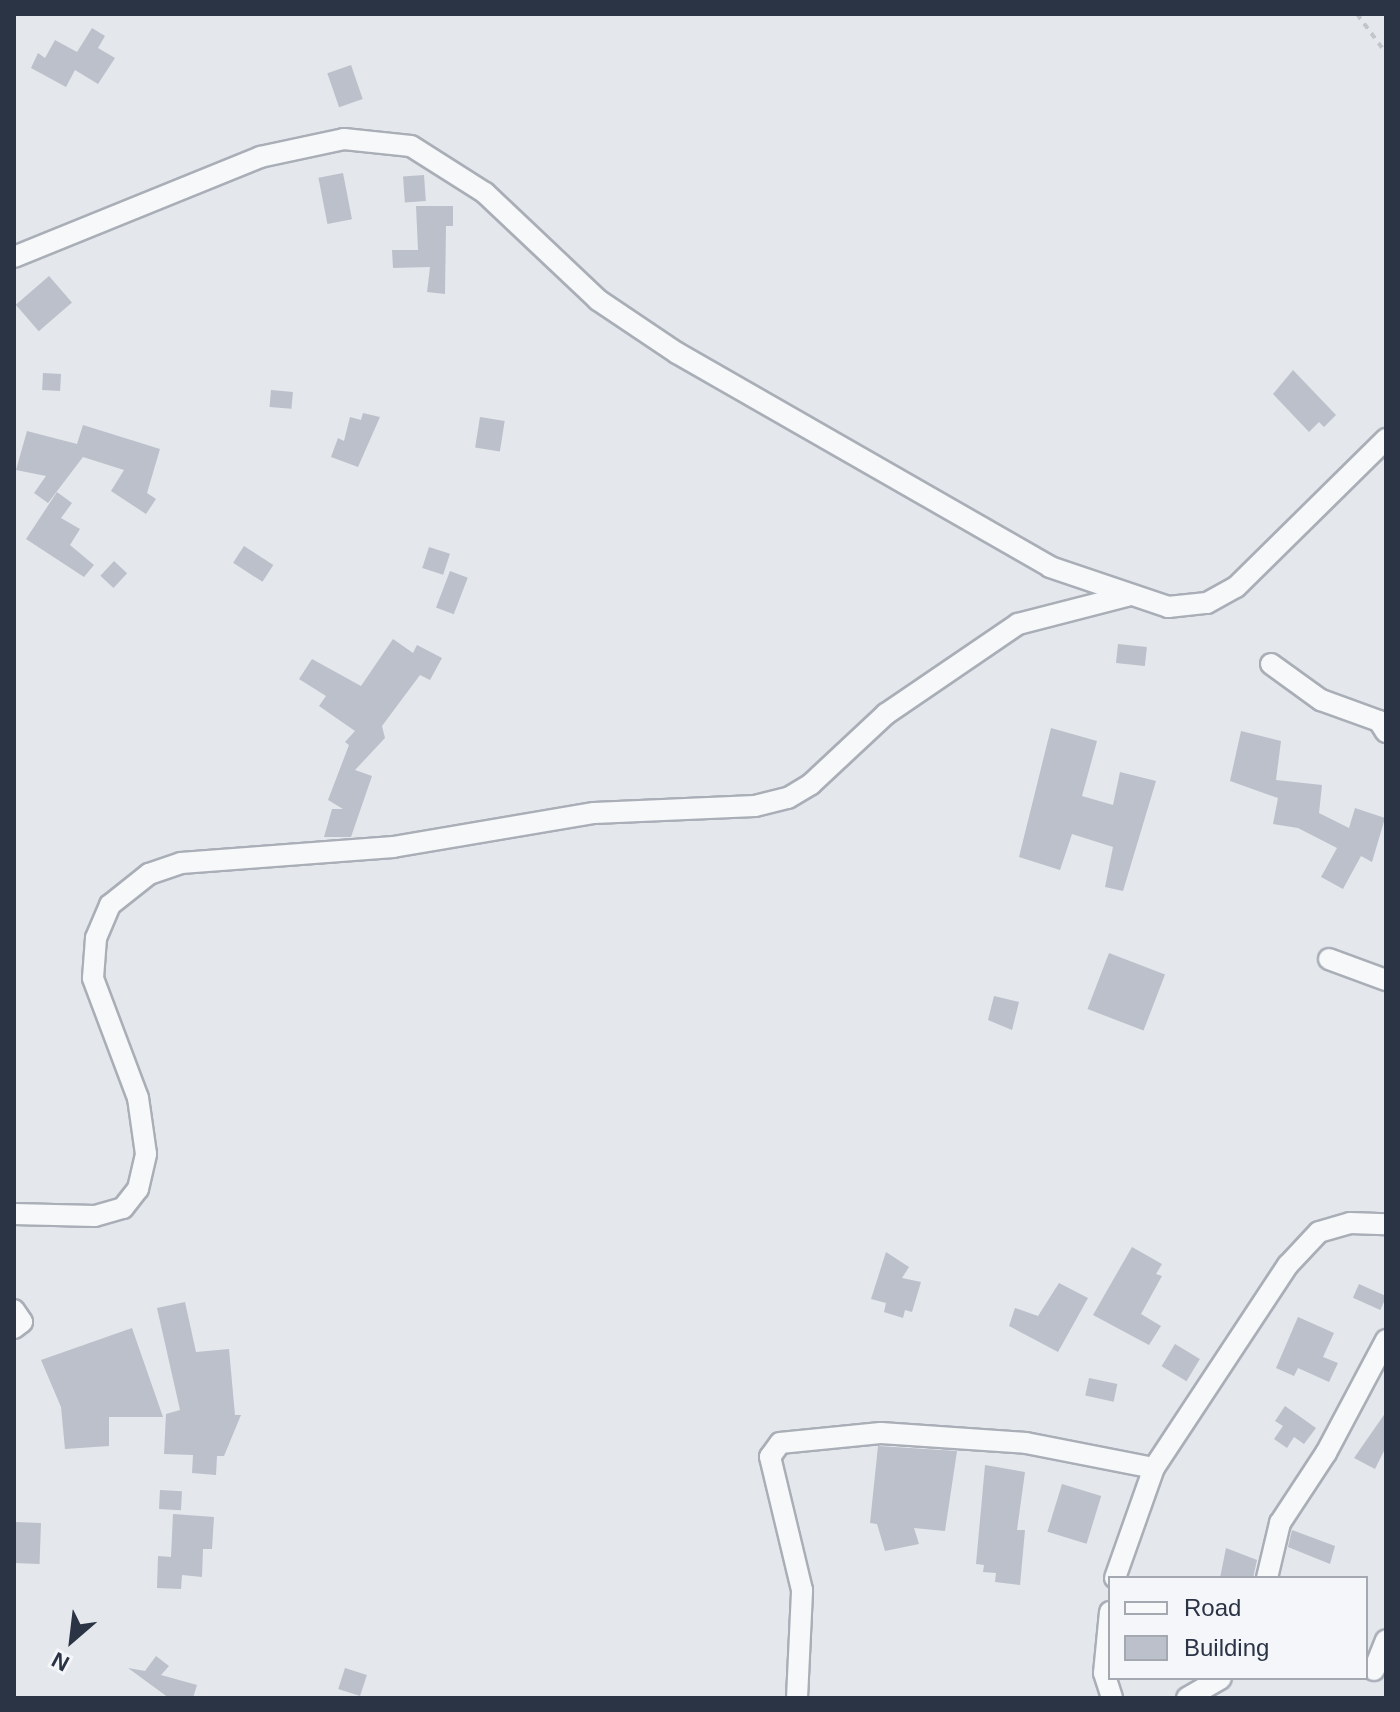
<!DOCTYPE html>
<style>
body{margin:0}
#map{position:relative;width:1400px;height:1712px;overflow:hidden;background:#e4e7ec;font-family:Arial,sans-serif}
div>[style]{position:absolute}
.building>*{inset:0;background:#bbc0ca;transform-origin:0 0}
.path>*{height:4px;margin-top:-2px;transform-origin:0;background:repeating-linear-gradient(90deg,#c2c5cb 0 6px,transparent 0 12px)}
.roads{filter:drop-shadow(2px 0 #a9aeb7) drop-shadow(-2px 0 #a9aeb7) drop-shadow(0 2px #a9aeb7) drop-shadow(0 -2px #a9aeb7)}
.street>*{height:20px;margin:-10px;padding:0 10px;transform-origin:10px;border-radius:10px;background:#f7f8fa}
span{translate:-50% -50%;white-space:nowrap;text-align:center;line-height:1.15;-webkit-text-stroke:6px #f4f6f9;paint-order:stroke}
.frame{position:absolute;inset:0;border:16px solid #2b3445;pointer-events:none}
.legend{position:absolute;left:1108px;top:1576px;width:260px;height:104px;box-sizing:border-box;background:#f4f6f9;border:2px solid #a4a8b1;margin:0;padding:10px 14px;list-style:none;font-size:24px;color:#2b3445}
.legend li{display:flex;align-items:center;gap:16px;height:40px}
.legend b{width:40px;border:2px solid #a4a8b1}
.north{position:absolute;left:32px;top:1600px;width:80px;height:80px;-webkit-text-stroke:6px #f4f6f9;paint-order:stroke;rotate:208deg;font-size:22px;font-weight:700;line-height:32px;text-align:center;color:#2b3445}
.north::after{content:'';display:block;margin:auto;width:28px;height:36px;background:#2b3445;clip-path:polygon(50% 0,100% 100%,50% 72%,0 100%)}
</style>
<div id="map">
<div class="building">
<i style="clip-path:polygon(92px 28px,105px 36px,98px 48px,115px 58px,98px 84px,75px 70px,66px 87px,31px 68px,38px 53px,45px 58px,55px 40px,77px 52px)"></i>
<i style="left:351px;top:65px;width:36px;height:25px;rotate:71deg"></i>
<i style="left:343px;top:173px;width:47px;height:25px;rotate:79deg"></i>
<i style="left:424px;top:175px;width:26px;height:21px;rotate:86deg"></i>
<i style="clip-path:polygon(416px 206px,453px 206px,453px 226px,446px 226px,445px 294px,427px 292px,430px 267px,393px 268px,392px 250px,418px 250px)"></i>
<i style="left:49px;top:276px;width:35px;height:44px;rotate:49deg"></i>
<i style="clip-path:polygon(1293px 370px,1336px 415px,1324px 427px,1319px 422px,1309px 432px,1273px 394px)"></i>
<i style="left:43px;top:373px;width:18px;height:17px;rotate:3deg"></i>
<i style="left:271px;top:390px;width:22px;height:17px;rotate:5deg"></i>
<i style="clip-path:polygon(363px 413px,380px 417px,358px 467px,331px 457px,338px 438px,344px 441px,350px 417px,361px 420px)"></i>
<i style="left:480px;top:417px;width:25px;height:31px;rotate:9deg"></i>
<i style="clip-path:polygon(83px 425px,160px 449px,147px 493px,156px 499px,146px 514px,111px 491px,124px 470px,83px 457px,48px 503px,34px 493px,46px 476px,16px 470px,27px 431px,77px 444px)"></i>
<i style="clip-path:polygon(57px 492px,72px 503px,61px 518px,80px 529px,70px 545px,94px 565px,84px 577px,26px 539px)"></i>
<i style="left:244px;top:546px;width:35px;height:20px;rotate:33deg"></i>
<i style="left:429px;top:547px;width:22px;height:22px;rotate:18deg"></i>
<i style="left:114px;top:561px;width:18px;height:20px;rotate:43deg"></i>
<i style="left:450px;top:571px;width:19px;height:39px;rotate:21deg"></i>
<i style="clip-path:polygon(393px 639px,413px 653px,417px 645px,442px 658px,430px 680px,420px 675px,382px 726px,385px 738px,355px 770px,372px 776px,351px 837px,324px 837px,332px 809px,343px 809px,328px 800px,349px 745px,345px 742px,355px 731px,319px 706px,326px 696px,299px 679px,312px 659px,361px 686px)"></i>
<i style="left:1118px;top:644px;width:29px;height:19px;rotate:6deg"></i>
<i style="clip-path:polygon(1051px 728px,1097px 741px,1082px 796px,1113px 805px,1120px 772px,1156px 781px,1123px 891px,1105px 887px,1113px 847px,1072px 834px,1060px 870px,1019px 857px)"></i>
<i style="clip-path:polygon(1241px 731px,1281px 741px,1276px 780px,1322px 785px,1319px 813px,1349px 828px,1355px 808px,1385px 818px,1372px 862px,1361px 856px,1343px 889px,1321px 877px,1337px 848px,1298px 828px,1273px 824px,1278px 798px,1230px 781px)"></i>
<i style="left:1109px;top:953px;width:60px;height:60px;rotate:21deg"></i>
<i style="clip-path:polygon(994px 996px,1019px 1002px,1012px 1030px,988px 1020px)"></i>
<i style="clip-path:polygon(1132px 1247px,1162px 1264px,1156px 1274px,1162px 1276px,1141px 1314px,1161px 1326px,1149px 1345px,1093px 1315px)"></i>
<i style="clip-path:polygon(886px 1252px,909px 1267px,902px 1278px,921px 1282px,912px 1312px,905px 1310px,903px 1318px,884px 1312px,886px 1303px,871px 1299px)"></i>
<i style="clip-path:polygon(1059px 1283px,1088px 1298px,1058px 1352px,1009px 1326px,1015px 1308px,1038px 1316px)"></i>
<i style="left:1359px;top:1284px;width:30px;height:15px;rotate:24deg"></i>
<i style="clip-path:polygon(185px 1302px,196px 1352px,229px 1349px,235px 1415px,241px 1415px,224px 1456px,217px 1456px,216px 1475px,192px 1473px,193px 1455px,164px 1454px,166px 1414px,180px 1410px,157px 1308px)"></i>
<i style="clip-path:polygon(1298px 1317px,1334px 1333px,1323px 1357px,1338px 1363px,1329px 1382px,1298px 1368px,1294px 1376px,1276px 1368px)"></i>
<i style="clip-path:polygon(132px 1328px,163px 1417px,109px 1417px,109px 1446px,65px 1449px,61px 1407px,41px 1360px)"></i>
<i style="left:1175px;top:1344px;width:29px;height:26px;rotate:31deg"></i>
<i style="left:1089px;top:1378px;width:29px;height:18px;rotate:12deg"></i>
<i style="clip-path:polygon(1285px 1406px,1316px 1428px,1304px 1444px,1294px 1437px,1287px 1448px,1274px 1439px,1283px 1426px,1275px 1421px)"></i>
<i style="clip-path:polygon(1386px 1412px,1386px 1447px,1375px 1469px,1354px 1458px)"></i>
<i style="clip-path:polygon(878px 1446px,957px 1451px,945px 1531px,914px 1528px,919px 1544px,885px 1551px,877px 1524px,870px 1523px)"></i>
<i style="clip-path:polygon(985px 1465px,1025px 1472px,1017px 1530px,1025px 1530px,1020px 1585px,995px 1582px,996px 1573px,983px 1572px,984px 1565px,976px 1564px)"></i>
<i style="left:1062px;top:1484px;width:41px;height:50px;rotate:17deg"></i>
<i style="left:160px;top:1490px;width:22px;height:19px;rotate:3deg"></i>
<i style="clip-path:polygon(173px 1514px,214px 1517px,212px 1549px,203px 1549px,202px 1577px,182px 1575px,181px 1589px,157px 1588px,158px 1556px,171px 1557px)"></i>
<i style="left:15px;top:1522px;width:26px;height:41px;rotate:2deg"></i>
<i style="clip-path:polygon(1292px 1530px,1335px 1546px,1330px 1564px,1288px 1547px)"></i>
<i style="clip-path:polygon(1226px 1548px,1257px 1560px,1253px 1578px,1220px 1578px)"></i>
<i style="clip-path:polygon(156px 1656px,169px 1666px,161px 1675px,197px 1685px,193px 1698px,169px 1698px,128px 1668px,145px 1671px)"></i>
<i style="left:345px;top:1668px;width:23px;height:22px;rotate:18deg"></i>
</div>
<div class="path">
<i style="left:1357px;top:14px;width:49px;rotate:53.4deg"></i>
</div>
<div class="roads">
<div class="street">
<i style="left:14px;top:257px;width:266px;rotate:-22.1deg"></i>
<i style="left:260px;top:157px;width:86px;rotate:-12.1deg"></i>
<i style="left:344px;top:139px;width:67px;rotate:6deg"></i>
<i style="left:411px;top:146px;width:88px;rotate:32.4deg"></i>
<i style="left:485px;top:193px;width:156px;rotate:43.4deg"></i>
<i style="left:598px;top:300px;width:95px;rotate:33.9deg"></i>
<i style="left:677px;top:353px;width:430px;rotate:29.8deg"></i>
<i style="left:1050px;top:567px;width:125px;rotate:18.7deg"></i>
<i style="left:1168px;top:607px;width:39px;rotate:-6deg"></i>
<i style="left:1207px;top:603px;width:33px;rotate:-29deg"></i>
<i style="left:1236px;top:587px;width:211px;rotate:-44.6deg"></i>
<i style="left:1271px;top:664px;width:62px;rotate:35.8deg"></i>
<i style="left:1321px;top:700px;width:62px;rotate:19.9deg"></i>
<i style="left:1379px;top:721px;width:13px;rotate:58deg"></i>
<i style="left:1329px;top:959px;width:61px;rotate:20.2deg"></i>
<i style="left:14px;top:1214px;width:81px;rotate:1.4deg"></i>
<i style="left:95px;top:1216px;width:29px;rotate:-16deg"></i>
<i style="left:123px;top:1208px;width:24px;rotate:-52deg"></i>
<i style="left:138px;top:1189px;width:36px;rotate:-77deg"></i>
<i style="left:146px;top:1154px;width:57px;rotate:-98.1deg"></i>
<i style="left:138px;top:1098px;width:128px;rotate:-110.6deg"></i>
<i style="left:93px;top:978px;width:40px;rotate:-85.7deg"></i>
<i style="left:96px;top:938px;width:36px;rotate:-67deg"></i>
<i style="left:110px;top:905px;width:50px;rotate:-38.5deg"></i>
<i style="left:149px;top:874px;width:34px;rotate:-19deg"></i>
<i style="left:181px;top:863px;width:213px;rotate:-4.3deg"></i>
<i style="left:393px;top:847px;width:204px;rotate:-9.6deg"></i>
<i style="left:594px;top:813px;width:161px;rotate:-2.5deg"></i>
<i style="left:755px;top:806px;width:34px;rotate:-14deg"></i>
<i style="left:788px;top:798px;width:27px;rotate:-31deg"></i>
<i style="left:811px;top:784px;width:103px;rotate:-43deg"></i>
<i style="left:886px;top:714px;width:160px;rotate:-34.3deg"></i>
<i style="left:1018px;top:624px;width:113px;rotate:-14.4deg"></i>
<i style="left:14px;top:1310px;width:14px;rotate:56deg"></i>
<i style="left:22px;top:1322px;width:10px;rotate:143deg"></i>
<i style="left:1115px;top:1578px;width:117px;rotate:-70.5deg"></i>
<i style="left:1154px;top:1468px;width:243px;rotate:-56.6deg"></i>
<i style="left:1288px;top:1265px;width:45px;rotate:-46.8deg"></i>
<i style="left:1319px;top:1232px;width:32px;rotate:-16deg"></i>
<i style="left:1350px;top:1223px;width:36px;rotate:2deg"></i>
<i style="left:1267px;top:1578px;width:57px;rotate:-76.7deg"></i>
<i style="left:1280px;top:1523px;width:84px;rotate:-56.7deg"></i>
<i style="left:1326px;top:1453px;width:128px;rotate:-62deg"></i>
<i style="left:1110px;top:1612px;width:61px;rotate:95.6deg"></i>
<i style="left:1104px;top:1673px;width:26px;rotate:72deg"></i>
<i style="left:1374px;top:1670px;width:32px;rotate:-68deg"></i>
<i style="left:797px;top:1698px;width:108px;rotate:-87.3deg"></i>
<i style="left:802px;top:1590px;width:137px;rotate:-103.5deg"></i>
<i style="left:770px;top:1457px;width:17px;rotate:-54deg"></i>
<i style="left:780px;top:1443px;width:101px;rotate:-5.7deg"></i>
<i style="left:881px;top:1433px;width:145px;rotate:3.9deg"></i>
<i style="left:1026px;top:1443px;width:130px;rotate:11.1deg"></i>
<i style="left:1187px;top:1698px;width:39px;rotate:-30deg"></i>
</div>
</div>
<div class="frame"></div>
<ul class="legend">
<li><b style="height:10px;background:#f7f8fa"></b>Road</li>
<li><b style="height:22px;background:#bbc0ca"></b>Building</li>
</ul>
<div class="north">N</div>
</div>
